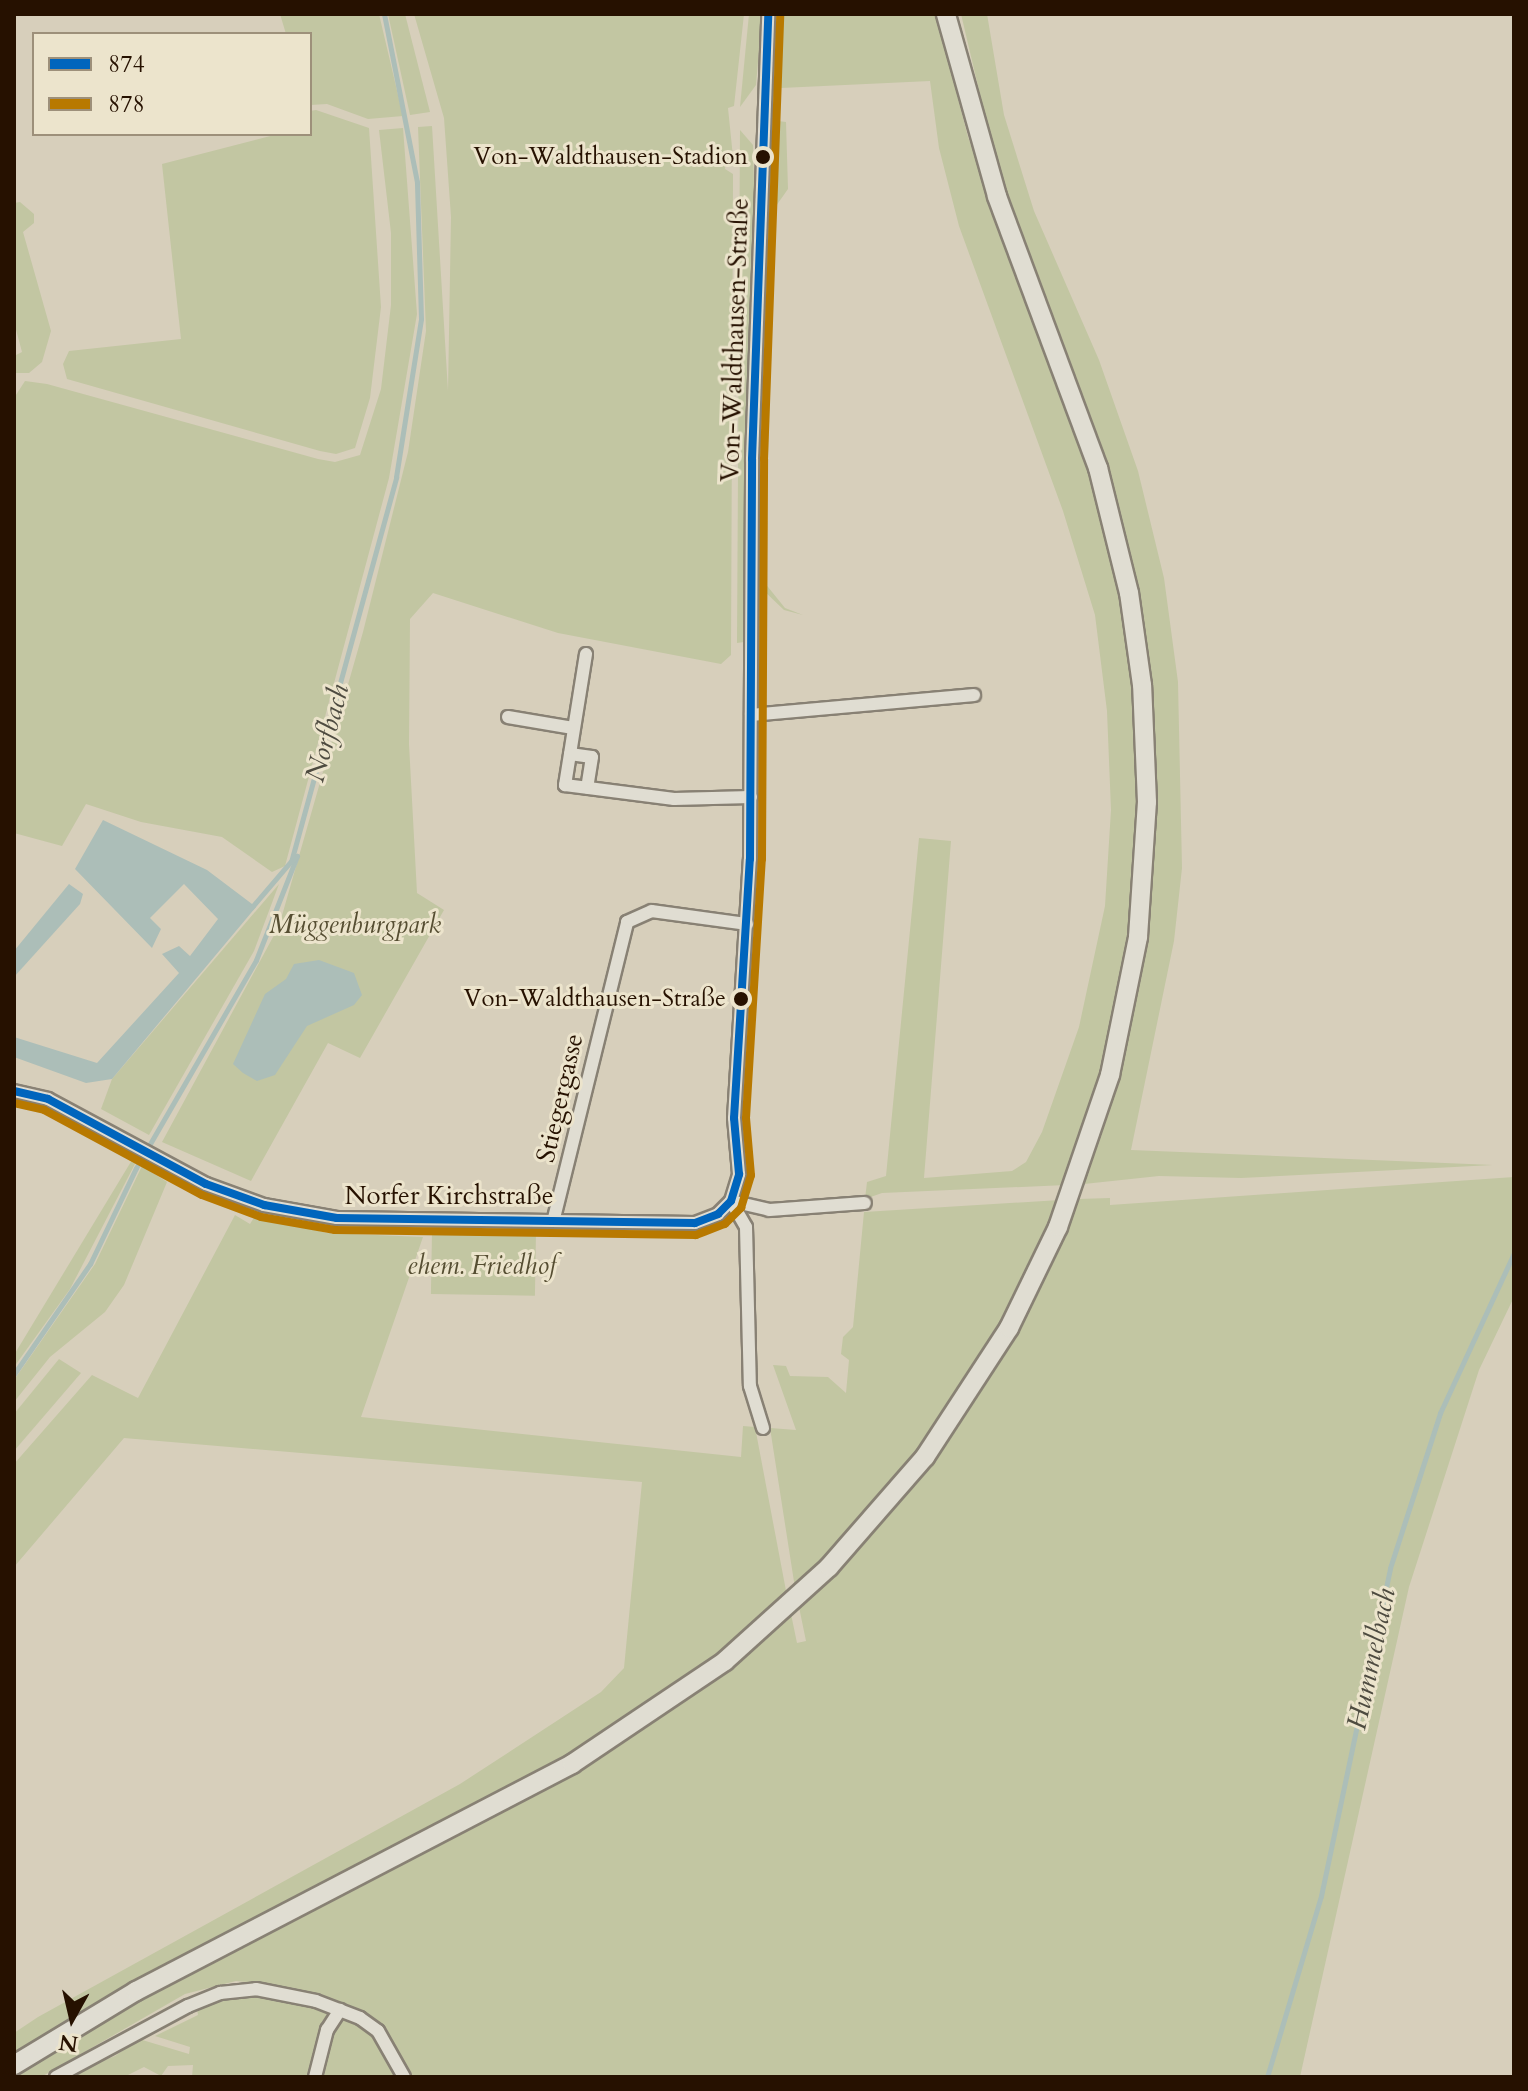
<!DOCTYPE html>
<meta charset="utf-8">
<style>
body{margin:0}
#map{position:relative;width:1528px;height:2091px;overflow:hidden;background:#d7cfbb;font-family:Cardo,serif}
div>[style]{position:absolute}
.green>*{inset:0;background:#c2c6a2;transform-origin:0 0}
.water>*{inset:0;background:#acbeb8}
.stream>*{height:5px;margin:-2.5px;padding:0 2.5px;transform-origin:2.5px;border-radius:2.5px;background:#acbeb8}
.roads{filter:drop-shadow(2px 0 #888174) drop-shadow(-2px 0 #888174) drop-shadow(0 2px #888174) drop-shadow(0 -2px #888174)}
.street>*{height:12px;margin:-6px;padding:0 6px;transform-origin:6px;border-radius:6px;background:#e0ddd2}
.secondary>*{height:18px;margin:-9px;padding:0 9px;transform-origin:9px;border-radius:9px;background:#e0ddd2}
.bus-1>*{height:8px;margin:-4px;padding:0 4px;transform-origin:4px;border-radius:4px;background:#0065bd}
.bus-2>*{height:8px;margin:-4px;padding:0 4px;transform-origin:4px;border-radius:4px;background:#b87900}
.dots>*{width:22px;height:22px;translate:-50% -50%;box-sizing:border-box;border:4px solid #ece4cc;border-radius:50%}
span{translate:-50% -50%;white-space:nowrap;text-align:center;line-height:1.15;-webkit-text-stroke:6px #ece4cc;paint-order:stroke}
.bus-label{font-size:24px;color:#261100}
.right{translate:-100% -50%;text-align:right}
.street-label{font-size:26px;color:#261100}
.park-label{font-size:26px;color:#564e32;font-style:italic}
.water-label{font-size:28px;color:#4e4b40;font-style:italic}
.frame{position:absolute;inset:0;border:16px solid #261100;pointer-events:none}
.legend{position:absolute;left:32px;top:32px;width:280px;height:104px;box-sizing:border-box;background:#ece4cc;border:2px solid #9d907a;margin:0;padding:10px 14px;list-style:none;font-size:24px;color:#261100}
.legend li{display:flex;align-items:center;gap:16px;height:40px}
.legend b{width:40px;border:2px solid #9d907a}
.north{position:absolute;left:32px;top:1979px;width:80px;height:80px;-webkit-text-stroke:6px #ece4cc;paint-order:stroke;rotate:188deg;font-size:22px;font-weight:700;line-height:32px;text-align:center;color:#261100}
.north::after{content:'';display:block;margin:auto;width:28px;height:36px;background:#261100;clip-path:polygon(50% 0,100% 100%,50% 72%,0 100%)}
</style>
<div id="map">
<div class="green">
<i style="clip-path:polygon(280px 14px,379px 14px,403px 116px,368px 119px,327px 104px,310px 105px,310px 34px,286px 34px)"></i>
<i style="clip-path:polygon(388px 14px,405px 14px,430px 112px,410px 115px)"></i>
<i style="clip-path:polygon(414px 14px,744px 14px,734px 106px,728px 108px,733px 157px,726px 160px,725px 169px,733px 174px,733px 184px,731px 655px,721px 664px,558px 633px,433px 593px,410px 619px,409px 744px,417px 893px,444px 910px,360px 1058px,328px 1043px,251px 1181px,162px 1142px,279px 926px,363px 632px,408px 452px,426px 331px,418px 127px,432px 126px,448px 391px,451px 217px,444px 118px)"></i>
<i style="clip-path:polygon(749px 14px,762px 14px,756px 85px,740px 107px)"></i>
<i style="clip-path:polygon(776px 14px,936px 14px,968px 137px,1078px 434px,1112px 550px,1135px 698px,1138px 830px,1123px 984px,1093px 1106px,1066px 1185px,882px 1193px,865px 1199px,867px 1182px,886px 1176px,919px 838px,951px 841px,924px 1178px,1012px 1171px,1026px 1162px,1042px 1132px,1079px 1027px,1105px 906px,1111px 810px,1107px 711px,1095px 615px,1063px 511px,959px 226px,939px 148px,930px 81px,781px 88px,779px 98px,770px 97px)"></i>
<i style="clip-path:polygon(961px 14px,987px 14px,1004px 115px,1034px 211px,1099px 360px,1138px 471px,1164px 578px,1178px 682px,1182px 868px,1174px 941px,1131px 1150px,1493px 1165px,1241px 1178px,1159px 1176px,1084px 1184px,1122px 1064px,1148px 920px,1155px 783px,1151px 699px,1136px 585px,1117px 505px,1078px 385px,999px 175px)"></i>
<i style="clip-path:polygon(316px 110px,369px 128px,381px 307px,370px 398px,355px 448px,336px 454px,320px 451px,67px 379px,63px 364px,69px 351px,181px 339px,162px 164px,278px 134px,310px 134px,310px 111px)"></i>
<i style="clip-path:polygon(770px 120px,786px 122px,788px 189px,776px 206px,764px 582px,785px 608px,803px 615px,784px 610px,759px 586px)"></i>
<i style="clip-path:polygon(403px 128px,417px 314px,389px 478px,285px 866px,272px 872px,222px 837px,141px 822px,86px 804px,62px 846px,14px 833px,14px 398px,25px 381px,47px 384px,318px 459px,335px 462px,360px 455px,381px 389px,391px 305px,391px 233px,379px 130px)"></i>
<i style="clip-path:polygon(740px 130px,753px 145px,755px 224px,744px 642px,737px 643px)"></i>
<i style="clip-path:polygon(20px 202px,34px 214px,34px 223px,23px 232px,51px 331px,42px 362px,29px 373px,14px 373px,14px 356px,22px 352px,14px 322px,14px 203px)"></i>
<i style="clip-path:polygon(279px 884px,254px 951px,149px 1135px,101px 1109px,112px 1079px)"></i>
<i style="clip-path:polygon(132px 1160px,136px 1162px,70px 1289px,14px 1367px,14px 1355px)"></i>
<i style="clip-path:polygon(142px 1166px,167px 1182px,124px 1285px,105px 1312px,50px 1357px,14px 1402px,14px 1380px,95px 1264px)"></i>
<i style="clip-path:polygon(1514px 1177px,1514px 1297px,1479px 1370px,1409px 1587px,1300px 2077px,192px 2077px,193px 2065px,168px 2066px,161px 2076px,144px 2067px,124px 2077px,77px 2077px,79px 2070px,115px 2056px,139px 2039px,189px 2054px,190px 2047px,155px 2036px,198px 2015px,197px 2008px,246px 1995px,247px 1982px,236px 1981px,185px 1994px,41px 2077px,14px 2077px,173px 1982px,565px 1777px,708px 1683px,791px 1614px,797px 1643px,806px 1641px,799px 1607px,891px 1512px,968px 1410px,1030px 1305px,1078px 1199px,1110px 1198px,1110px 1205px)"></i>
<i style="clip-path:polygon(1060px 1200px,990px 1343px,920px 1450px,795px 1588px,770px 1428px,796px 1430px,773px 1365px,786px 1366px,790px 1376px,828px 1377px,846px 1393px,849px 1360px,841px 1354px,843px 1337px,853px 1327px,864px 1212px)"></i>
<i style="clip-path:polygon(235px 1215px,250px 1224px,255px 1216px,327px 1233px,423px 1237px,361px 1417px,741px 1457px,743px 1426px,755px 1427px,787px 1596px,713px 1659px,579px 1750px,14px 2055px,14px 2033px,38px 2017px,460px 1784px,601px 1692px,624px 1668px,642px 1482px,124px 1438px,14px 1567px,14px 1464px,92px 1375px,138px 1398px)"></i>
<i style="left:432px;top:1232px;width:104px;height:62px;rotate:1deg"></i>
<i style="clip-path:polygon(59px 1359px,81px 1373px,14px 1451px,14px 1414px)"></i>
</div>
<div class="water">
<i style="clip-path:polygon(103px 820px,207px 870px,256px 907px,112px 1079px,86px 1083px,14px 1057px,14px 1037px,97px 1063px,179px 973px,162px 954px,179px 946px,190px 956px,218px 919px,184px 884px,150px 918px,161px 929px,152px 948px,75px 869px)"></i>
<i style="clip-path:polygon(69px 884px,83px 894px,80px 904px,14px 977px,14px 951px)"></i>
<i style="clip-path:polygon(319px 960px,354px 973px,362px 995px,354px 1005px,307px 1026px,275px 1075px,257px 1081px,243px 1073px,233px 1064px,265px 994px,286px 979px,294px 964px)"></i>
</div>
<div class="stream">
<i style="left:251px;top:908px;width:62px;rotate:-49.6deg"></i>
<i style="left:14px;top:1374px;width:134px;rotate:-55.4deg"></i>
<i style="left:90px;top:1264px;width:106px;rotate:-64.4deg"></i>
<i style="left:136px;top:1168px;width:240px;rotate:-60deg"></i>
<i style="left:256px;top:960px;width:112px;rotate:-68.5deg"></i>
<i style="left:297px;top:856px;width:8px;rotate:135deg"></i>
<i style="left:291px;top:862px;width:399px;rotate:-74.7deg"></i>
<i style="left:396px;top:477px;width:160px;rotate:-81deg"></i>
<i style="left:421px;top:319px;width:137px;rotate:-91.7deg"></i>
<i style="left:417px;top:182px;width:171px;rotate:-101.1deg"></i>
<i style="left:1267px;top:2077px;width:189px;rotate:-73.4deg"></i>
<i style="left:1321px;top:1896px;width:335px;rotate:-78.1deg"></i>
<i style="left:1390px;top:1568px;width:163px;rotate:-72.1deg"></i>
<i style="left:1440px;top:1413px;width:176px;rotate:-65.2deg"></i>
</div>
<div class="roads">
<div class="street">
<i style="left:586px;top:654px;width:133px;rotate:99.1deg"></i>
<i style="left:565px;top:785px;width:110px;rotate:7.3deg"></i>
<i style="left:674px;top:799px;width:77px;rotate:-1.5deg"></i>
<i style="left:751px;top:715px;width:224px;rotate:-5.1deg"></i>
<i style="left:508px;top:717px;width:66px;rotate:9.6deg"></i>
<i style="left:570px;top:754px;width:22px;rotate:8deg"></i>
<i style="left:592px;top:757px;width:31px;rotate:99deg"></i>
<i style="left:14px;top:1091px;width:35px;rotate:13deg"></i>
<i style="left:48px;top:1099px;width:179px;rotate:28.3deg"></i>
<i style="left:206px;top:1184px;width:62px;rotate:19.9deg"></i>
<i style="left:264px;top:1205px;width:74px;rotate:10.1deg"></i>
<i style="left:337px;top:1218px;width:358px;rotate:0.8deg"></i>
<i style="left:695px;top:1223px;width:25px;rotate:-21deg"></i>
<i style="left:718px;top:1214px;width:18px;rotate:-45deg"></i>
<i style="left:731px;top:1201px;width:28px;rotate:-73deg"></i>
<i style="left:739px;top:1174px;width:56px;rotate:-95.1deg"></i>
<i style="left:734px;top:1118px;width:259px;rotate:-86.5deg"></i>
<i style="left:750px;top:859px;width:400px;rotate:-89.7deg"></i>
<i style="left:752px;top:459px;width:445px;rotate:-87.9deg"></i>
<i style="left:731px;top:1201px;width:30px;rotate:60deg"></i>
<i style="left:746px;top:1227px;width:159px;rotate:88.6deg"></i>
<i style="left:750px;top:1386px;width:44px;rotate:72.8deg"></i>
<i style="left:731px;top:1201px;width:39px;rotate:13deg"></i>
<i style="left:769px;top:1210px;width:96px;rotate:-4.2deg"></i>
<i style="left:554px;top:1218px;width:305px;rotate:-76.1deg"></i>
<i style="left:627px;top:922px;width:27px;rotate:-24deg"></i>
<i style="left:652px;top:911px;width:96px;rotate:7.8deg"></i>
<i style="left:56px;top:2077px;width:150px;rotate:-28.3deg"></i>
<i style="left:188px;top:2006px;width:35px;rotate:-22deg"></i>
<i style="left:220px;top:1993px;width:36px;rotate:-6deg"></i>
<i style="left:256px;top:1989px;width:61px;rotate:11.3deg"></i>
<i style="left:316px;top:2001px;width:47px;rotate:21.1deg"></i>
<i style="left:360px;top:2018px;width:22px;rotate:36deg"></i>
<i style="left:378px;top:2031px;width:53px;rotate:60.5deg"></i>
<i style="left:315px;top:2077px;width:49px;rotate:-75.7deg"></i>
<i style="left:327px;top:2030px;width:24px;rotate:-57deg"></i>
</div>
<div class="secondary">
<i style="left:14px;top:2065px;width:143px;rotate:-31.2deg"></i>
<i style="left:136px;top:1991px;width:492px;rotate:-27.5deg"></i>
<i style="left:572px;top:1764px;width:184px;rotate:-33.9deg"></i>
<i style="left:725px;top:1661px;width:140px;rotate:-42.1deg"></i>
<i style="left:829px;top:1567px;width:146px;rotate:-48.9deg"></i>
<i style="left:925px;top:1457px;width:154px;rotate:-56.9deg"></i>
<i style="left:1009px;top:1328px;width:112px;rotate:-64.1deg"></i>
<i style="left:1058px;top:1227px;width:161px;rotate:-71.1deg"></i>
<i style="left:1110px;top:1075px;width:141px;rotate:-78.5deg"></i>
<i style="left:1138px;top:937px;width:135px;rotate:-86.2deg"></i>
<i style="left:1147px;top:802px;width:117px;rotate:-92.4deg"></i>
<i style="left:1142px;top:685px;width:93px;rotate:-98deg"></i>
<i style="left:1129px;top:593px;width:129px;rotate:-103.9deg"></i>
<i style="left:1098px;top:468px;width:290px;rotate:-110.4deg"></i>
<i style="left:997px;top:196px;width:189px;rotate:-105.7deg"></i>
</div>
</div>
<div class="bus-1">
<i style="left:14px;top:1091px;width:35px;rotate:13deg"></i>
<i style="left:48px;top:1099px;width:179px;rotate:28.3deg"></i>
<i style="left:206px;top:1184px;width:62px;rotate:19.9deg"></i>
<i style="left:264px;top:1205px;width:74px;rotate:10.1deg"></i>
<i style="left:337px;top:1218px;width:358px;rotate:0.8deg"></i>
<i style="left:695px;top:1223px;width:25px;rotate:-21deg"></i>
<i style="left:718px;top:1214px;width:18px;rotate:-45deg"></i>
<i style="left:731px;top:1201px;width:28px;rotate:-73deg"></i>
<i style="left:739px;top:1174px;width:56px;rotate:-95.1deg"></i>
<i style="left:734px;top:1118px;width:259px;rotate:-86.5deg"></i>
<i style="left:750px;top:859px;width:400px;rotate:-89.7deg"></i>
<i style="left:752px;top:459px;width:445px;rotate:-87.9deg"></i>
</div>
<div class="bus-2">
<i style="left:14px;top:1103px;width:31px;rotate:13deg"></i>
<i style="left:44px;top:1110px;width:179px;rotate:28.3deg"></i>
<i style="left:202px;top:1195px;width:63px;rotate:20.4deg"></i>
<i style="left:261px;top:1217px;width:75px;rotate:10deg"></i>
<i style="left:335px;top:1230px;width:361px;rotate:0.8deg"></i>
<i style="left:696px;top:1235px;width:31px;rotate:-21deg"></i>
<i style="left:725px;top:1224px;width:23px;rotate:-45deg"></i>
<i style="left:741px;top:1208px;width:34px;rotate:-73deg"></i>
<i style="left:751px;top:1175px;width:57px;rotate:-95deg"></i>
<i style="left:746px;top:1118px;width:259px;rotate:-86.5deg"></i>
<i style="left:762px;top:859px;width:400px;rotate:-89.7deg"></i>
<i style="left:764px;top:459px;width:445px;rotate:-87.9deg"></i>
</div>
<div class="dots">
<i style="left:763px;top:157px;background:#261100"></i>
<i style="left:741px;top:999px;background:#261100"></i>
</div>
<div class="bus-label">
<span class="right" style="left:748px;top:157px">Von-Waldthausen-Stadion</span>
<span class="right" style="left:726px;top:999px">Von-Waldthausen-Straße</span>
</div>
<div class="street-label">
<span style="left:735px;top:340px;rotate:-88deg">Von-Waldthausen-Straße</span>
<span style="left:560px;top:1098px;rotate:-77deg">Stiegergasse</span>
<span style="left:449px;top:1196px">Norfer Kirchstraße</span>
</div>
<div class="park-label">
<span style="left:355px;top:925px">Müggenburgpark</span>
<span style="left:482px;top:1266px">ehem. Friedhof</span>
</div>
<div class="water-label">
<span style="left:327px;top:733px;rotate:-75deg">Norfbach</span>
<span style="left:1371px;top:1659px;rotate:-78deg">Hummelbach</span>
</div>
<div class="frame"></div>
<ul class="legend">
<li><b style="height:10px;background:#0065bd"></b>874</li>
<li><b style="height:10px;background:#b87900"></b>878</li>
</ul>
<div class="north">N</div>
</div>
